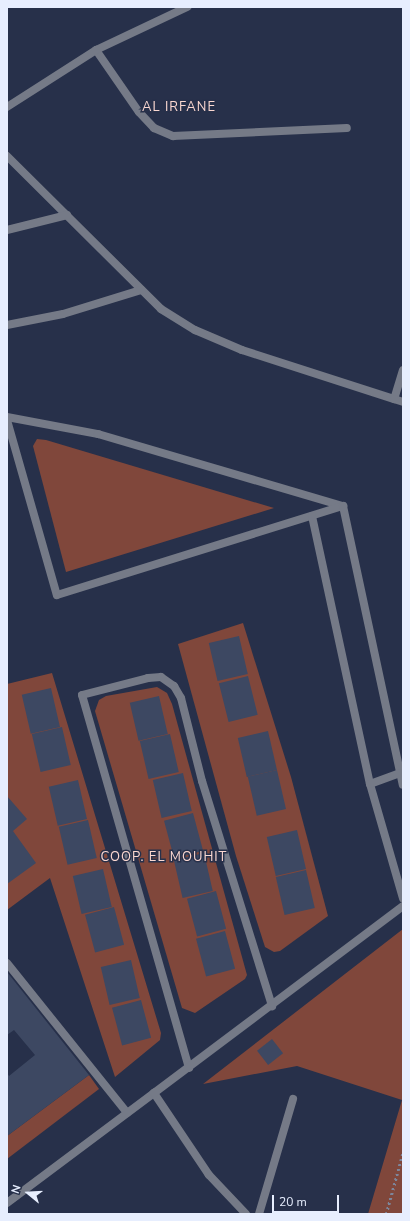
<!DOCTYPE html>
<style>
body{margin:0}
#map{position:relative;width:410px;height:1221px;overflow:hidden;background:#27304a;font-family:"Nunito Sans",sans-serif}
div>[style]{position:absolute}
.green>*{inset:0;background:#80473b}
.building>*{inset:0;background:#3d4862;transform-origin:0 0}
.path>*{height:2.5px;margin-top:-1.25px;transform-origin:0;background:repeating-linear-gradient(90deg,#7d869b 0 2px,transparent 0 5px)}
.minor>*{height:8px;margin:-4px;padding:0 4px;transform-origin:4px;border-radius:4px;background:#757a87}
span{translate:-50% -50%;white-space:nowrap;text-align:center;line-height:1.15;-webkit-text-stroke:3px #27304a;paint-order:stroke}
.quarter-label{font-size:13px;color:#fbd8d1;letter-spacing:1px}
.frame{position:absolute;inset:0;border:8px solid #e7eefe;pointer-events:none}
.north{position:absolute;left:8px;top:1173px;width:40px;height:40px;-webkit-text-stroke:3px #27304a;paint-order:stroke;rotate:288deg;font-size:11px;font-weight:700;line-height:16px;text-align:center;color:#e7eefe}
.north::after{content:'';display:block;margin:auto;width:14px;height:18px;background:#e7eefe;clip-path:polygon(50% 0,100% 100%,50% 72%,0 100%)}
.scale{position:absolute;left:272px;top:1195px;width:67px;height:18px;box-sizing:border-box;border:2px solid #e7eefe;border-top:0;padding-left:5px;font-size:12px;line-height:14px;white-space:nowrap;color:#e7eefe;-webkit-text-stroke:3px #27304a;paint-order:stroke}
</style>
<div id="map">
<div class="green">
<i style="clip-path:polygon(37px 439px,46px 440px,274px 508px,66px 572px,33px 446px)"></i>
<i style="clip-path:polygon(243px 623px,291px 777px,328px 916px,280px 951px,274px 952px,265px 947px,236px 856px,178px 644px)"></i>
<i style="clip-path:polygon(52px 673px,161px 1033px,160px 1040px,115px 1077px,50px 878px,7px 910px,7px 684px)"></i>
<i style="clip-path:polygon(157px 687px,167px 693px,172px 704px,247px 975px,245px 979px,195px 1013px,182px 1008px,95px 711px,99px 700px,106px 696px)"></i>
<i style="clip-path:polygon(403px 929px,403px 1214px,368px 1214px,402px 1100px,297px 1066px,203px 1084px)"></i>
<i style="clip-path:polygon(89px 1075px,99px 1089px,7px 1159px,7px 1136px)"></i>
</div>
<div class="building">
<i style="left:239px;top:636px;width:39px;height:31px;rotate:77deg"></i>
<i style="left:248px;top:676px;width:40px;height:30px;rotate:76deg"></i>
<i style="left:51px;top:688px;width:40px;height:30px;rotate:77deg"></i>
<i style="left:159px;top:696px;width:39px;height:30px;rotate:77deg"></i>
<i style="left:62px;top:727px;width:39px;height:31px;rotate:77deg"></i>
<i style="left:268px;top:731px;width:40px;height:31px;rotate:77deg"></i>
<i style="left:170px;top:734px;width:39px;height:31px;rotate:77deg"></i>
<i style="left:277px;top:770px;width:40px;height:30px;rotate:77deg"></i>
<i style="left:183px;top:773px;width:39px;height:31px;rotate:77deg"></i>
<i style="left:78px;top:780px;width:40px;height:30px;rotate:77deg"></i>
<i style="clip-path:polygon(7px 796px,27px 819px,13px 831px,36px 863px,7px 884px)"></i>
<i style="left:193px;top:813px;width:39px;height:30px;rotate:75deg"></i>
<i style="left:88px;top:820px;width:39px;height:30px;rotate:77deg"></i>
<i style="left:297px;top:830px;width:40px;height:31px;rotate:77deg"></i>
<i style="left:204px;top:853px;width:39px;height:31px;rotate:77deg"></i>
<i style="left:103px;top:869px;width:39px;height:31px;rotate:77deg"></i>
<i style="left:306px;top:870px;width:39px;height:31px;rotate:77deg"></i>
<i style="left:216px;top:891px;width:39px;height:30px;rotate:75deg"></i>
<i style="left:114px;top:907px;width:39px;height:30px;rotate:75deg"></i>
<i style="left:225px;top:931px;width:39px;height:30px;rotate:75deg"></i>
<i style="left:131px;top:960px;width:39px;height:31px;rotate:77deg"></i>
<i style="clip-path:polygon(7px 972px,89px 1075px,7px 1136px,7px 1073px,9px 1076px,35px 1055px,14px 1030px,7px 1035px)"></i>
<i style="left:141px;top:1000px;width:39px;height:30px;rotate:75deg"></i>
<i style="left:272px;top:1039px;width:18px;height:19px;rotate:52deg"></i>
</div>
<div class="path">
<i style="left:386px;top:1214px;width:64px;rotate:-74.7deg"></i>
</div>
<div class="minor">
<i style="left:96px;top:50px;width:75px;rotate:55.3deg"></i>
<i style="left:139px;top:112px;width:22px;rotate:47deg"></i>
<i style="left:154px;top:128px;width:21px;rotate:23deg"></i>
<i style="left:173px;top:136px;width:174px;rotate:-2.6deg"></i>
<i style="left:7px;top:107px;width:106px;rotate:-32.6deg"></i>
<i style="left:96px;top:50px;width:101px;rotate:-25.3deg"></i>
<i style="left:7px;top:156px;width:217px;rotate:44.8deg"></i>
<i style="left:161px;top:309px;width:40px;rotate:32deg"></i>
<i style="left:195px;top:330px;width:51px;rotate:23.1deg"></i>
<i style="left:242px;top:350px;width:160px;rotate:17.9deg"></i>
<i style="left:7px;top:230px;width:62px;rotate:-14deg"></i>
<i style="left:7px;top:325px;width:57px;rotate:-11.1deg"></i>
<i style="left:63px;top:314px;width:82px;rotate:-17.1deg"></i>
<i style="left:403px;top:370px;width:30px;rotate:107deg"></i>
<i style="left:394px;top:399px;width:9px;rotate:18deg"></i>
<i style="left:7px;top:417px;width:93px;rotate:10.6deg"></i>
<i style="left:98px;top:434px;width:255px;rotate:16.4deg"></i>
<i style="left:7px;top:420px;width:182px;rotate:74.1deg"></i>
<i style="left:57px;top:595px;width:300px;rotate:-17.3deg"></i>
<i style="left:343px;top:506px;width:285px;rotate:77.9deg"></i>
<i style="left:312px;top:516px;width:274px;rotate:77.8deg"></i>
<i style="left:370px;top:784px;width:119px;rotate:73.9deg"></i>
<i style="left:370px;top:784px;width:32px;rotate:-20deg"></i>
<i style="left:7px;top:963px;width:192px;rotate:51.3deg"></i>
<i style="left:189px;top:1068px;width:388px;rotate:-106deg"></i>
<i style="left:82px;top:695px;width:68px;rotate:-14.4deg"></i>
<i style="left:148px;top:678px;width:13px;rotate:-4deg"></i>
<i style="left:161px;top:677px;width:16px;rotate:35deg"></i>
<i style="left:174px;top:686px;width:14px;rotate:60deg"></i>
<i style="left:181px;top:698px;width:86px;rotate:75.8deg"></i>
<i style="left:202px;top:781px;width:236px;rotate:72.7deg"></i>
<i style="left:7px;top:1203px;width:184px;rotate:-36.8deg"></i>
<i style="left:246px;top:1214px;width:54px;rotate:-133.5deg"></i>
<i style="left:209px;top:1175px;width:99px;rotate:-123.9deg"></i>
<i style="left:154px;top:1093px;width:311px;rotate:-36.9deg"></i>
<i style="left:259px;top:1214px;width:120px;rotate:-73.5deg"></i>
</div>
<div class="quarter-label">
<span style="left:179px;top:107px">AL IRFANE</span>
<span style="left:164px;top:857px">COOP. EL MOUHIT</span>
</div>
<div class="frame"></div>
<div class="north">N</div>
<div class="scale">20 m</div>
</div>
